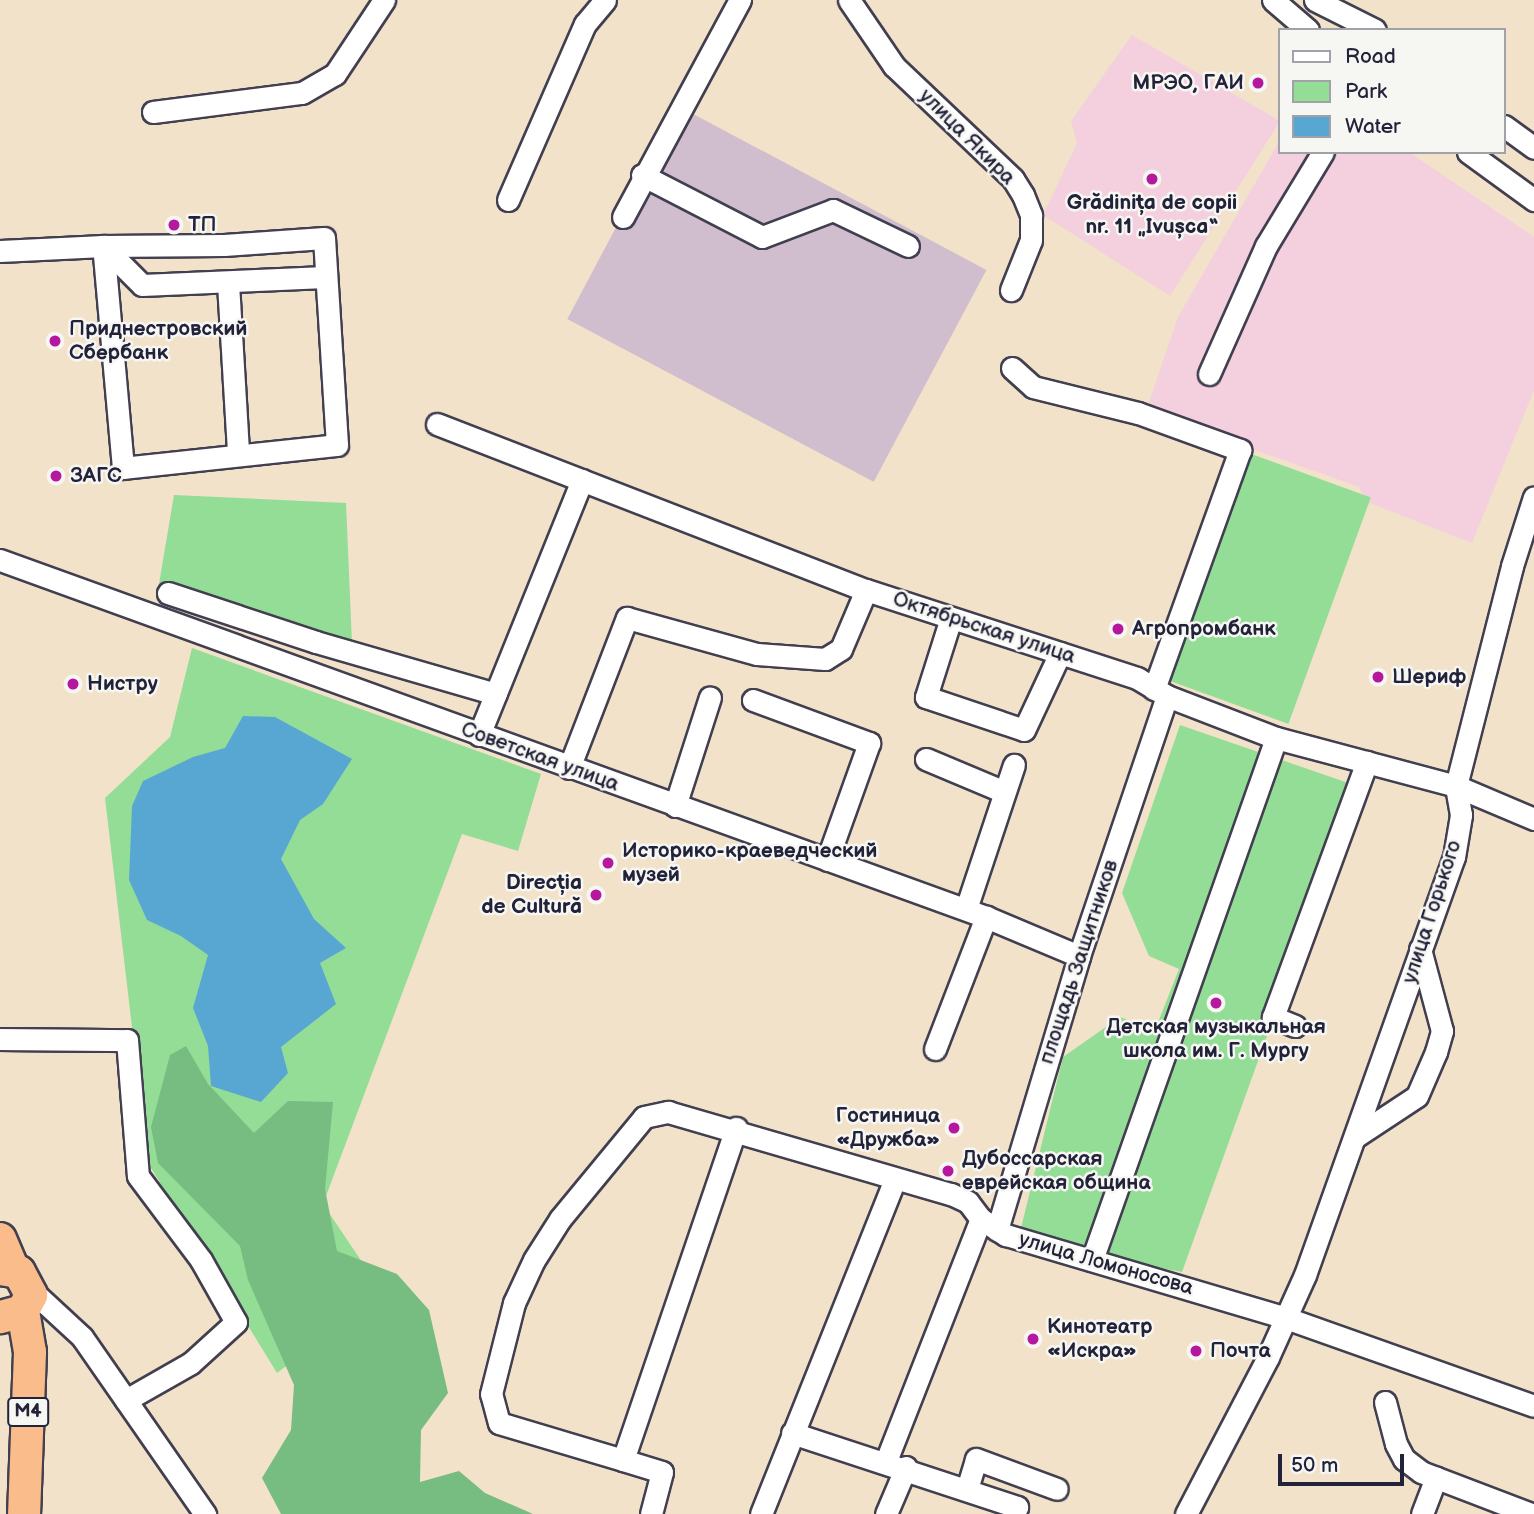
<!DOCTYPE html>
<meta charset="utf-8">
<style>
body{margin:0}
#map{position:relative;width:1534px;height:1514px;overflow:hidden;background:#f2e2c9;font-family:"Balsamiq Sans",sans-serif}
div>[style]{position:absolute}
.built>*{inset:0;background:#f4cfdd}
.industrial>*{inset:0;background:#d0bdcd;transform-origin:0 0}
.green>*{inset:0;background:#94dd97;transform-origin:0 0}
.forest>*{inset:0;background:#77bc80}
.water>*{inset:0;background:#58a7d2}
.roads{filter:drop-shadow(2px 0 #413f50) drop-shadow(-2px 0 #413f50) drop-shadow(0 2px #413f50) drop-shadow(0 -2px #413f50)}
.minor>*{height:21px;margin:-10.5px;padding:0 10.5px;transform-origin:10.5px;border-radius:10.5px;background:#fff}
.highway>*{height:32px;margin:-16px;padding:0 16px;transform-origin:16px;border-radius:16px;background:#fabc8b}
.dots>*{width:19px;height:19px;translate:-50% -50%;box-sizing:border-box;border:4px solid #f6f6f2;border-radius:50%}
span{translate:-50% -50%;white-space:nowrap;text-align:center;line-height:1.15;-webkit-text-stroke:5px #f6f6f2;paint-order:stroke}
.shield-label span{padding:2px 5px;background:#f6f6f2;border:2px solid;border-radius:5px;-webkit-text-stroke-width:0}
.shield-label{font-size:19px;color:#22223b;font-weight:700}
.poi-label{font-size:21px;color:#22223b;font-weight:700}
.right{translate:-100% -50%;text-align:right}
.left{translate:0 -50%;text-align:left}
.street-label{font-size:21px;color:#22223b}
.legend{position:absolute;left:1278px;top:28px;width:228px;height:126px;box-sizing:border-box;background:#f6f6f2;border:2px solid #a1a1a9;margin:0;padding:9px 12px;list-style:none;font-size:21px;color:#22223b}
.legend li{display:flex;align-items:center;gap:14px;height:35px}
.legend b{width:35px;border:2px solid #a1a1a9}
.scale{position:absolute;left:1278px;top:1454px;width:126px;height:32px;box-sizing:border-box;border:4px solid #22223b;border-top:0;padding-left:9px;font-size:21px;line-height:24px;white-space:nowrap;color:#22223b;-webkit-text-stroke:5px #f6f6f2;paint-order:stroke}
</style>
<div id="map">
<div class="built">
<i style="clip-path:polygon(1132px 35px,1280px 121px,1170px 296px,1043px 215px,1077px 143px,1071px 121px)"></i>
<i style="clip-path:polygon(1280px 140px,1280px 152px,1409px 152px,1534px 237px,1534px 390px,1472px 543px,1367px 502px,1359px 487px,1146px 411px,1178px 317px)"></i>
</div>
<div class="industrial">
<i style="left:680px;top:107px;width:347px;height:240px;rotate:28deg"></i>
</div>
<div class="green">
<i style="left:1243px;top:451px;width:136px;height:241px;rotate:20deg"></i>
<i style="clip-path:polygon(174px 495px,346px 503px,352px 644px,159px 584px)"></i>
<i style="clip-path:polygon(192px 648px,541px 774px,518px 851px,462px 834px,323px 1204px,383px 1293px,277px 1373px,148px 1163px,105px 798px,170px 737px)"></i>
<i style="clip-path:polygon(1180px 725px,1357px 786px,1182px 1272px,1103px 1257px,1021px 1228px,1063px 1057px,1120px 1017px,1155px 1030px,1179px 969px,1149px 956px,1122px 893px)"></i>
</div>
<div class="forest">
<i style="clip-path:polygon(186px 1046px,208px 1084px,254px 1133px,288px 1101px,333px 1102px,325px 1189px,337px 1251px,397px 1274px,429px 1310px,448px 1393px,421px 1430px,420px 1482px,459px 1471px,485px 1493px,533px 1514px,281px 1514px,262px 1478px,291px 1430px,294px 1385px,248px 1280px,240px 1246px,158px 1163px,151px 1127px,170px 1055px)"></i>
</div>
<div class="water">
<i style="clip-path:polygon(243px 716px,275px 717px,352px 759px,323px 804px,300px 820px,281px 859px,314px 919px,346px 948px,320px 963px,336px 1004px,281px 1047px,288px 1073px,261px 1102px,211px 1086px,208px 1046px,193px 1008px,208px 955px,181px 936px,147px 920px,129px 880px,132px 806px,143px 781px,193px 757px,225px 748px)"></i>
</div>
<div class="roads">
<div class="minor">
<i style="left:849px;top:0;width:80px;rotate:55.7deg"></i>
<i style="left:894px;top:66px;width:164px;rotate:43.5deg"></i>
<i style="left:1013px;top:179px;width:19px;rotate:58deg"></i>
<i style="left:1023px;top:195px;width:22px;rotate:68deg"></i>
<i style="left:1031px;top:215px;width:25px;rotate:90deg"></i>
<i style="left:1031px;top:240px;width:54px;rotate:111.8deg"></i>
<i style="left:1273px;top:0;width:46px;rotate:40.6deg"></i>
<i style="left:1315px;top:0;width:67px;rotate:26.6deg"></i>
<i style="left:153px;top:112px;width:150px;rotate:-7.3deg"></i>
<i style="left:302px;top:93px;width:38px;rotate:-30deg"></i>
<i style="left:335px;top:74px;width:89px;rotate:-56.5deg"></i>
<i style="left:1504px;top:126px;width:37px;rotate:36deg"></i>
<i style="left:1468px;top:152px;width:82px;rotate:36deg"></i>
<i style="left:642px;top:175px;width:135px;rotate:27.3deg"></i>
<i style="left:762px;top:237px;width:76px;rotate:-20.8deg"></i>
<i style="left:833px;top:210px;width:83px;rotate:25.6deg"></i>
<i style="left:508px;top:200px;width:192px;rotate:-66.4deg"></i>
<i style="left:585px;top:24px;width:31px;rotate:-50deg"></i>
<i style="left:623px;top:217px;width:247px;rotate:-61.7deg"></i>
<i style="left:103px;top:246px;width:55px;rotate:45deg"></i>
<i style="left:142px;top:285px;width:183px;rotate:-2.5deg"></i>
<i style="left:0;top:251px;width:103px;rotate:-2.8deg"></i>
<i style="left:103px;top:246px;width:121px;rotate:-0.5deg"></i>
<i style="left:224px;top:245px;width:100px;rotate:-4deg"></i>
<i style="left:324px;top:238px;width:207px;rotate:86.4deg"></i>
<i style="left:337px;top:445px;width:215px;rotate:173.9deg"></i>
<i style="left:123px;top:468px;width:223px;rotate:-95.1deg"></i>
<i style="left:228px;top:283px;width:170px;rotate:86.6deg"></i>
<i style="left:1012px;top:368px;width:28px;rotate:42deg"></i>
<i style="left:1033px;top:387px;width:108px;rotate:13.9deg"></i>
<i style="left:1138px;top:413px;width:109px;rotate:19.9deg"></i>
<i style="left:1240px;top:450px;width:254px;rotate:109.8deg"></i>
<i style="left:1209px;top:374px;width:140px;rotate:-66deg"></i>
<i style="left:1266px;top:246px;width:110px;rotate:-58.8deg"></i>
<i style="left:437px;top:424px;width:460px;rotate:21.2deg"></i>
<i style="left:866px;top:590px;width:285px;rotate:18deg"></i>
<i style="left:1137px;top:678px;width:35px;rotate:31deg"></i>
<i style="left:1167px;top:696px;width:117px;rotate:21.1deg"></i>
<i style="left:1276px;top:738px;width:186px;rotate:14.9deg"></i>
<i style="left:1456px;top:786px;width:85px;rotate:22.9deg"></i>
<i style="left:0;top:560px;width:1049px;rotate:19.9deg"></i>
<i style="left:986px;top:917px;width:101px;rotate:22.8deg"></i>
<i style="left:168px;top:593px;width:156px;rotate:18.3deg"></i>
<i style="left:316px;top:642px;width:187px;rotate:16.1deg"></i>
<i style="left:951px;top:618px;width:83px;rotate:107.6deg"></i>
<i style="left:926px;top:697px;width:103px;rotate:18.6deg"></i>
<i style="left:1024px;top:730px;width:85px;rotate:-64.9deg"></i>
<i style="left:753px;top:700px;width:124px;rotate:20.3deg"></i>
<i style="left:869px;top:743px;width:124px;rotate:109.7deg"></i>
<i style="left:479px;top:735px;width:275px;rotate:-68deg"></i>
<i style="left:926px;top:759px;width:82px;rotate:22.8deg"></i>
<i style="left:569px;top:768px;width:161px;rotate:-68.9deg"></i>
<i style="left:627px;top:618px;width:135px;rotate:15.5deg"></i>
<i style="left:757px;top:654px;width:68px;rotate:4.2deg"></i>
<i style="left:825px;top:659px;width:19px;rotate:-32deg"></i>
<i style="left:841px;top:649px;width:64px;rotate:-67deg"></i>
<i style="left:675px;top:806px;width:114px;rotate:-72.2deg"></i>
<i style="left:966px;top:909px;width:152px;rotate:-71.6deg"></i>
<i style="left:1295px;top:1026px;width:24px;rotate:-158deg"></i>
<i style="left:1273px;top:1017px;width:272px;rotate:-69.8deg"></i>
<i style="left:0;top:1039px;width:127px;rotate:0.5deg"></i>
<i style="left:127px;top:1040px;width:136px;rotate:85.4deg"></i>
<i style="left:138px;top:1176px;width:105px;rotate:53.1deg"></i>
<i style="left:201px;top:1260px;width:71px;rotate:60.6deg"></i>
<i style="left:236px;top:1322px;width:61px;rotate:137.7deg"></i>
<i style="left:191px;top:1363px;width:75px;rotate:150.4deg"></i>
<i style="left:935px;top:1049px;width:142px;rotate:-68.9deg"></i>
<i style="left:1355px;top:1137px;width:74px;rotate:-33.5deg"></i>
<i style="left:1417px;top:1096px;width:48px;rotate:-66.6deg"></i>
<i style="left:1436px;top:1052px;width:22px;rotate:-74deg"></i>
<i style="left:1442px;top:1031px;width:85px;rotate:-105deg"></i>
<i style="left:997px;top:1230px;width:286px;rotate:-73.3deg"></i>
<i style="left:1079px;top:956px;width:274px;rotate:-71.3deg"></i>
<i style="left:1092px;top:1260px;width:553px;rotate:-70.58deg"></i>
<i style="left:30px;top:1289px;width:71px;rotate:42.7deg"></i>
<i style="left:82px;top:1337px;width:216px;rotate:55.2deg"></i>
<i style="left:1385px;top:1402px;width:43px;rotate:75.3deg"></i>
<i style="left:1396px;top:1444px;width:17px;rotate:62deg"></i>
<i style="left:1404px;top:1459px;width:21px;rotate:37deg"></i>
<i style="left:1421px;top:1472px;width:118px;rotate:20.9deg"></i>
<i style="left:792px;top:1433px;width:237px;rotate:18.2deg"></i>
<i style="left:1017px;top:1507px;width:8px;rotate:113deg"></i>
<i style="left:623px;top:1460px;width:129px;rotate:-163.4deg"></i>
<i style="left:499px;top:1423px;width:30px;rotate:-105deg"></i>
<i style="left:491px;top:1394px;width:94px;rotate:-75.8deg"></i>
<i style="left:514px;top:1303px;width:47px;rotate:-65.1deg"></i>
<i style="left:534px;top:1260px;width:49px;rotate:-57.6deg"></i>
<i style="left:560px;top:1219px;width:132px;rotate:-50.5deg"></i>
<i style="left:644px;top:1117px;width:25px;rotate:-12deg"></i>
<i style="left:668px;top:1112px;width:295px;rotate:16.2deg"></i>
<i style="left:951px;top:1194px;width:19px;rotate:25deg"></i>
<i style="left:968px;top:1202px;width:21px;rotate:53deg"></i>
<i style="left:981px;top:1219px;width:30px;rotate:33deg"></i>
<i style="left:1006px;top:1235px;width:292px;rotate:16.5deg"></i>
<i style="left:1286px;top:1318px;width:263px;rotate:19.5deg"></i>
<i style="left:886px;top:1461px;width:260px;rotate:-68.6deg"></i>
<i style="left:967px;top:1489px;width:31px;rotate:-73deg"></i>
<i style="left:976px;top:1459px;width:86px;rotate:20.3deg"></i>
<i style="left:651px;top:1514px;width:43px;rotate:-75.3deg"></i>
<i style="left:662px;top:1472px;width:41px;rotate:-162.9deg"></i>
<i style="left:623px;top:1460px;width:351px;rotate:-71.2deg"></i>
<i style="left:761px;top:1514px;width:361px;rotate:-68.2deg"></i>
<i style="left:886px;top:1514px;width:51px;rotate:-66.9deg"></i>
<i style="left:1186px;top:1514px;width:177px;rotate:-62.4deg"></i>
<i style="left:1268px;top:1357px;width:90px;rotate:-65.7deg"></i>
<i style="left:1305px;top:1275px;width:444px;rotate:-70.4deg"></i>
<i style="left:1454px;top:857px;width:43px;rotate:-80.5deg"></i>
<i style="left:1461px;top:815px;width:29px;rotate:-100deg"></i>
<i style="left:1456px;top:786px;width:227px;rotate:-75.7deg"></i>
<i style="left:1512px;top:566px;width:72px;rotate:-72.3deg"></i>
<i style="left:1422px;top:1514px;width:39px;rotate:-69deg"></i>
</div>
<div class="highway">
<i style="left:0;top:1239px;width:34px;rotate:67deg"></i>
<i style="left:0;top:1269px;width:19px;rotate:9deg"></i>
<i style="left:19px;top:1272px;width:26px;rotate:62deg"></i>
<i style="left:31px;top:1295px;width:18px;rotate:117deg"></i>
<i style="left:23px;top:1311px;width:24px;rotate:165deg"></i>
<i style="left:23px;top:1311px;width:42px;rotate:80.3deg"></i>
<i style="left:30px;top:1352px;width:162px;rotate:92.1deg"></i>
</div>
</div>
<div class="dots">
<i style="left:1258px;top:83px;background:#b5179e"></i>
<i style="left:1152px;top:179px;background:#b5179e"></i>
<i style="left:174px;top:225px;background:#b5179e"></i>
<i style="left:55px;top:341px;background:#b5179e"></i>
<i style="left:56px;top:476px;background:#b5179e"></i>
<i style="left:1118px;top:629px;background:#b5179e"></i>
<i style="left:1378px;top:677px;background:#b5179e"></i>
<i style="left:73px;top:684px;background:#b5179e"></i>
<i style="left:608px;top:863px;background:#b5179e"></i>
<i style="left:596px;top:895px;background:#b5179e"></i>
<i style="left:1216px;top:1003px;background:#b5179e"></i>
<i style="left:954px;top:1128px;background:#b5179e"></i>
<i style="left:948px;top:1171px;background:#b5179e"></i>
<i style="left:1033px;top:1339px;background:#b5179e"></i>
<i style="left:1196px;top:1351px;background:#b5179e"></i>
</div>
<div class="shield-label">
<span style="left:28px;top:1412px">M4</span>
</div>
<div class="poi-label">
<span class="right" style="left:1244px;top:83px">МРЭО, ГАИ</span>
<span style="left:1152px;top:215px">Grădinița de copii<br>nr. 11 „Ivușca“</span>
<span class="left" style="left:188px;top:225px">ТП</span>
<span class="left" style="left:69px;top:341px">Приднестровский<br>Сбербанк</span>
<span class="left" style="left:70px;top:476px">ЗАГС</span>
<span class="left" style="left:1132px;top:629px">Агропромбанк</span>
<span class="left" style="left:1392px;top:677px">Шериф</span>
<span class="left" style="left:87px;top:684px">Нистру</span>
<span class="left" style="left:622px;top:863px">Историко-краеведческий<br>музей</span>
<span class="right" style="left:582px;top:895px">Direcția<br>de Cultură</span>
<span style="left:1216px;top:1039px">Детская музыкальная<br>школа им. Г. Мургу</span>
<span class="right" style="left:940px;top:1128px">Гостиница<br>«Дружба»</span>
<span class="left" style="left:962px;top:1171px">Дубоссарская<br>еврейская община</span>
<span class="left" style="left:1047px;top:1339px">Кинотеатр<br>«Искра»</span>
<span class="left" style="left:1210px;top:1351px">Почта</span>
</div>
<div class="street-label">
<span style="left:967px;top:137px;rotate:45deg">улица Якира</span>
<span style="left:984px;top:628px;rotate:18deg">Октябрьская улица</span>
<span style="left:540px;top:757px;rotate:20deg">Советская улица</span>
<span style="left:1432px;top:912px;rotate:-72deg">улица Горького</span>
<span style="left:1079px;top:962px;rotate:-72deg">площадь Защитников</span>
<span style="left:1106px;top:1264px;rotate:16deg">улица Ломоносова</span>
</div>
<ul class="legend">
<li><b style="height:9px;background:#fff"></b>Road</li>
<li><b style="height:19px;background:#94dd97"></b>Park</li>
<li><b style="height:19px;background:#58a7d2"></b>Water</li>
</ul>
<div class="scale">50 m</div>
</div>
